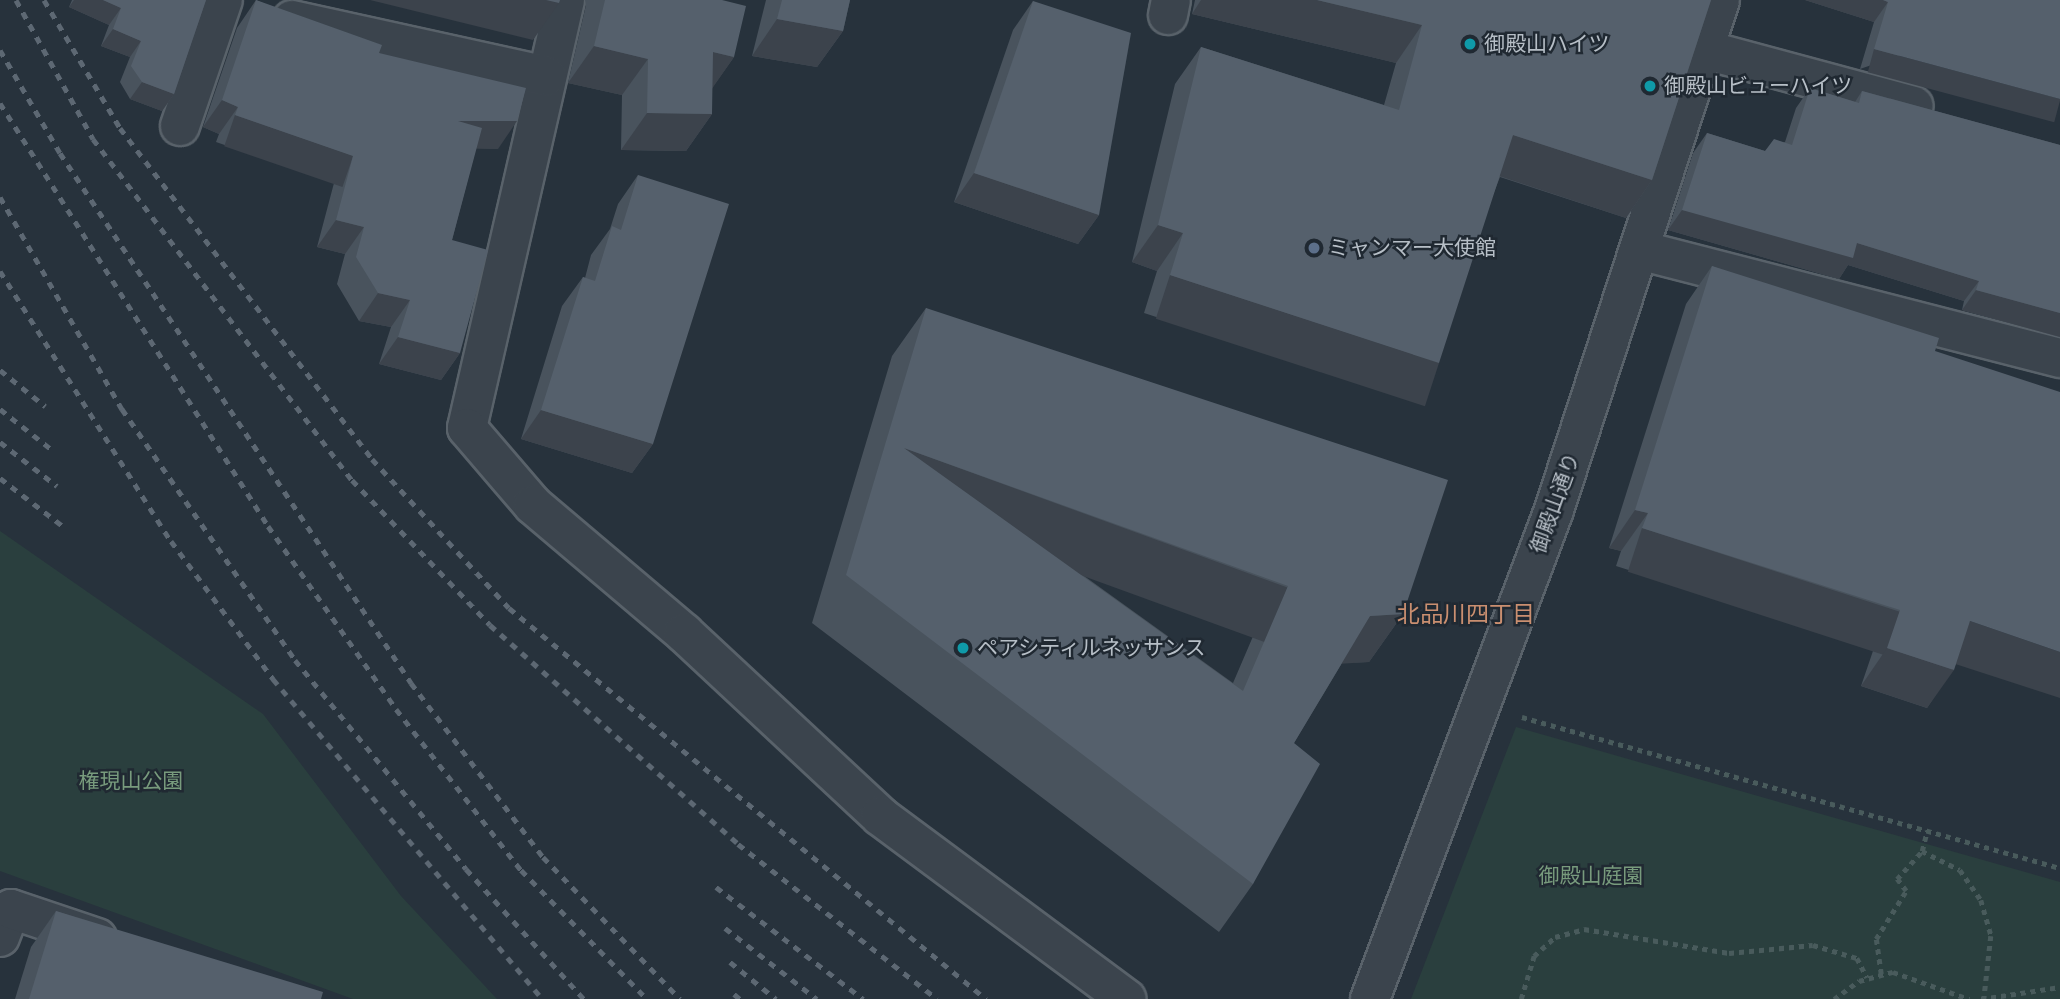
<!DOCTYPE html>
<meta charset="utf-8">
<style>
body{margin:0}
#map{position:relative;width:2060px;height:999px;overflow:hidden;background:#27323c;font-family:"Space Grotesk","Noto Sans JP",sans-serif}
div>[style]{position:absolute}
.green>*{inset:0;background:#2a3f3e}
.path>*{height:4.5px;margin-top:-2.25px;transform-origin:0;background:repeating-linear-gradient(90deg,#495b5c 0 5px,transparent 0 10px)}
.roads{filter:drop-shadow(2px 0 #59626a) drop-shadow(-2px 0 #59626a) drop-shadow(0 2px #59626a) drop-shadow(0 -2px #59626a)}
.minor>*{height:38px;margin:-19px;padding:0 19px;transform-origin:19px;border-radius:19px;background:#3b444d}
.rail>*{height:5px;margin-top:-2.5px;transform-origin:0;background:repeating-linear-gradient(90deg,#5d6873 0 7px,transparent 0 14px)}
.wall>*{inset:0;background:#49535d}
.shaded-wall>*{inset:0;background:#3c434c;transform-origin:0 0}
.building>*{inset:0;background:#55606c}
.dots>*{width:19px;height:19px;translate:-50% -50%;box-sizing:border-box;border:4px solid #202932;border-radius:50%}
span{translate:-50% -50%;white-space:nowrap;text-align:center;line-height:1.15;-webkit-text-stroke:5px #202932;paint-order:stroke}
.poi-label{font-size:21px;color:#b7bfc7}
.left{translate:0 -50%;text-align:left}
.street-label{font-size:21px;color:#b7bfc7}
.park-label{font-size:21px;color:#789b7d}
.neighbourhood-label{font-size:23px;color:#ca8f70}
</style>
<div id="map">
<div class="green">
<i style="clip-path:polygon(0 531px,263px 714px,401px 896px,497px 999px,353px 999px,0 871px)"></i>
<i style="clip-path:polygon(1516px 727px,2060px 882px,2060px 999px,1411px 999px)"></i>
</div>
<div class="path">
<i style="left:1522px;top:717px;width:559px;rotate:15.68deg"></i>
<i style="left:1922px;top:851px;width:42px;rotate:26.6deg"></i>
<i style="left:1960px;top:870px;width:37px;rotate:55deg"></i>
<i style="left:1981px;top:900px;width:37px;rotate:74deg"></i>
<i style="left:1991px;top:936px;width:63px;rotate:96.3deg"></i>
<i style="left:1881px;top:974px;width:35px;rotate:-98deg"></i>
<i style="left:1876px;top:939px;width:57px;rotate:-58deg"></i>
<i style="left:1906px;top:891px;width:15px;rotate:-127deg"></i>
<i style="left:1897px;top:879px;width:38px;rotate:-48deg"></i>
<i style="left:1922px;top:851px;width:21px;rotate:-76deg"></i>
<i style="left:1521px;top:999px;width:45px;rotate:-73.2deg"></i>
<i style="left:1534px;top:956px;width:28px;rotate:-42deg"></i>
<i style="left:1555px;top:937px;width:30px;rotate:-15deg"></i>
<i style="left:1584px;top:929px;width:147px;rotate:9.4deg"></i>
<i style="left:1729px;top:953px;width:84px;rotate:-5.4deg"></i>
<i style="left:1813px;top:945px;width:46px;rotate:16.5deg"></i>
<i style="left:1857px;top:958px;width:22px;rotate:63deg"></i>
<i style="left:1834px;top:999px;width:31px;rotate:-36deg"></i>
<i style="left:1859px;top:981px;width:35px;rotate:-15deg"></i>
<i style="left:1893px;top:972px;width:81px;rotate:19.6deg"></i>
<i style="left:1981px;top:999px;width:80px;rotate:-8.6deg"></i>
</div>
<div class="roads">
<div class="minor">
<i style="left:565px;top:0;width:439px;rotate:102.9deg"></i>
<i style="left:467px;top:428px;width:101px;rotate:49.4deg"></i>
<i style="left:533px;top:505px;width:198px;rotate:40.3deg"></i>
<i style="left:684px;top:633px;width:268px;rotate:43deg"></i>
<i style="left:880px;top:816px;width:307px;rotate:36.6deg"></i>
<i style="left:1168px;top:15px;width:15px;rotate:-79deg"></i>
<i style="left:292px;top:20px;width:261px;rotate:12.4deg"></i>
<i style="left:1706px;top:50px;width:215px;rotate:15.1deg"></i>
<i style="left:180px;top:126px;width:133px;rotate:-71.2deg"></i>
<i style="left:1643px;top:251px;width:431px;rotate:14.4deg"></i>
<i style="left:0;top:937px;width:30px;rotate:-69deg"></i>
<i style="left:11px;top:909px;width:91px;rotate:18.6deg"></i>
<i style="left:1370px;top:999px;width:522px;rotate:-69.38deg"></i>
<i style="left:1554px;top:510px;width:536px;rotate:-71.97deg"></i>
</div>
</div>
<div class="rail">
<i style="left:16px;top:0;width:159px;rotate:61deg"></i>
<i style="left:93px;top:139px;width:428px;rotate:52.8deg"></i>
<i style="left:352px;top:480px;width:200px;rotate:46.4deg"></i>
<i style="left:490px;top:625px;width:331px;rotate:41.4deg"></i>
<i style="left:738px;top:844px;width:252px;rotate:37.9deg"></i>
<i style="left:44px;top:0;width:149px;rotate:59.3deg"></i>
<i style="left:120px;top:128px;width:416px;rotate:52.7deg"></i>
<i style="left:372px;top:459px;width:202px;rotate:47.4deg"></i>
<i style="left:509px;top:608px;width:617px;rotate:39.34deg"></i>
<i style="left:0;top:50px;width:119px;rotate:59.8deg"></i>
<i style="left:60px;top:153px;width:636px;rotate:56.48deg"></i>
<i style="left:411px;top:683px;width:218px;rotate:52.8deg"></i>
<i style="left:543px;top:857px;width:197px;rotate:46deg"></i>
<i style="left:0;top:103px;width:501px;rotate:57.64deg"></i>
<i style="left:268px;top:526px;width:223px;rotate:55deg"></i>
<i style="left:396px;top:709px;width:204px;rotate:52.2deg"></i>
<i style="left:521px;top:870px;width:180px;rotate:45.7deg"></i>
<i style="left:0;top:197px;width:245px;rotate:60.1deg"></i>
<i style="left:122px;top:409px;width:305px;rotate:55.4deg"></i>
<i style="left:295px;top:660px;width:270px;rotate:50.7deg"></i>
<i style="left:466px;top:869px;width:176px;rotate:47.8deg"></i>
<i style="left:0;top:271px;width:320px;rotate:57.7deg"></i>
<i style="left:171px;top:541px;width:172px;rotate:53.5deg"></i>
<i style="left:273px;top:679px;width:418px;rotate:49.9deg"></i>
<i style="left:0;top:370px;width:58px;rotate:38.7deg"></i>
<i style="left:0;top:409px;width:65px;rotate:38.1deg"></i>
<i style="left:0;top:442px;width:72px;rotate:37.7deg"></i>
<i style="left:0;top:478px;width:81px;rotate:37.4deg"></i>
<i style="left:716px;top:887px;width:185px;rotate:37.3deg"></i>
<i style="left:725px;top:928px;width:116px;rotate:37.7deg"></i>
<i style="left:730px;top:962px;width:59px;rotate:38.8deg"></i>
<i style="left:734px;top:994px;width:8px;rotate:40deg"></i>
</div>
<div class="wall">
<i style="clip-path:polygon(72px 0,206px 0,174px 94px,162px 111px,130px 99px,120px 82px,130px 57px,101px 46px,109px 25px,69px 7px)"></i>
<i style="clip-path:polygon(256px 0,379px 53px,498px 149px,476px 148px,452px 240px,460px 353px,441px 380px,379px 364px,391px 327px,359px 321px,337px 284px,345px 254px,317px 247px,334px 183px,216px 142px,219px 134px,203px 127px,237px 28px)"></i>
<i style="clip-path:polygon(585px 0,722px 0,734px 57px,712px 88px,712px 114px,686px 151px,621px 150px,622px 95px,568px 83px,586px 5px)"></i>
<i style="clip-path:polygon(766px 0,850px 0,843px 31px,817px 67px,752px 56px)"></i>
<i style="clip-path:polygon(1195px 0,1711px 0,1652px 180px,1626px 218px,1500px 177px,1412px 400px,1144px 313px,1157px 271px,1132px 262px,1175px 84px,1201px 47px,1384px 105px,1396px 63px,1192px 14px)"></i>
<i style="clip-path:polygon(1805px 0,2060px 0,1860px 69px,1874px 22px)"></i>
<i style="clip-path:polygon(1033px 1px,1099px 215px,1078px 244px,954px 202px,1013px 30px)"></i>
<i style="clip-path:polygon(1810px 88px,1855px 102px,1862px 91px,2060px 145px,2060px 337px,1962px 310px,1964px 301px,1848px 265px,1839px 279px,1668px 230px,1693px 153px,1707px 133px,1765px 151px,1785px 142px,1796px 108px)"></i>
<i style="clip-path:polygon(638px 175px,653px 444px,632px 473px,521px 439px,562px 306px,583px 277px,585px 278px,591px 255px,610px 229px,618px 204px)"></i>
<i style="clip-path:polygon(1712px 266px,1935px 351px,1956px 664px,1927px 708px,1861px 686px,1874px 648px,1616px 566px,1621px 551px,1609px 548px,1686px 304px)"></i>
<i style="clip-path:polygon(evenodd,926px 308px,1403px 614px,1369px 662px,1342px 663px,1294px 743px,1253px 884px,1219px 932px,812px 623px,892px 356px,926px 308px,1073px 568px,1254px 634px,1233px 683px,1073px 568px)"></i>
<i style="clip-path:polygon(56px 911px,321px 999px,15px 999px,31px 947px)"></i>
</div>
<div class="shaded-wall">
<i style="clip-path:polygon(74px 0,103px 0,121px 8px,109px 25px,69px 7px)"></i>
<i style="clip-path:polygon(370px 0,546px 0,559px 3px,533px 40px)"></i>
<i style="clip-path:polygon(1201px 0,1317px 0,1422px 25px,1396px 63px,1192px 14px)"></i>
<i style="clip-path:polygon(1805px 0,1883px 0,1888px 2px,1874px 22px)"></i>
<i style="clip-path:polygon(777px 19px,843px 31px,817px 67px,752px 56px)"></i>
<i style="clip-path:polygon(113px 29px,141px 41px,130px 57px,101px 46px)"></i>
<i style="clip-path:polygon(594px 46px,648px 59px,622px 95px,568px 83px)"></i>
<i style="left:1874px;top:49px;width:193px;height:24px;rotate:15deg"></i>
<i style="clip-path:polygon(713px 52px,734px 57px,709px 93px)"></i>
<i style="clip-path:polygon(142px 82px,174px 94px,162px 111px,130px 99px)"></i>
<i style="clip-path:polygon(222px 100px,238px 107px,219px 134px,203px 127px)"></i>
<i style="clip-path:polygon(647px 113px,712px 114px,686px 151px,621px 150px)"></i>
<i style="left:235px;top:115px;width:125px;height:33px;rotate:19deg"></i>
<i style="clip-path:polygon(458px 121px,517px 121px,498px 149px,439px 148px)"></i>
<i style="clip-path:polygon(1513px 135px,1652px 180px,1626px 218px,1487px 172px)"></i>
<i style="clip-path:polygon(974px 173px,1099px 215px,1078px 244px,954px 202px)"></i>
<i style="clip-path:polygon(1682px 210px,1857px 243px,1979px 281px,1964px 301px,1848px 265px,1839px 279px,1668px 230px)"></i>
<i style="clip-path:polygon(336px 220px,364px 227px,345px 254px,317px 247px)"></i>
<i style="clip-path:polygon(1158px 225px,1183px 233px,1157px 271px,1132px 262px)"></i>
<i style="left:1170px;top:275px;width:283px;height:46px;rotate:18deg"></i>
<i style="clip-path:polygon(1976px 290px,2060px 313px,2060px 337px,1962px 310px)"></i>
<i style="clip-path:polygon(378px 293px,410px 300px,391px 327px,359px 321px)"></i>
<i style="clip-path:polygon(398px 337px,460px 353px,441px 380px,379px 364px)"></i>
<i style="clip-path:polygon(541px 410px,653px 444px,632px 473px,521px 439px)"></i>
<i style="left:904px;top:448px;width:408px;height:59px;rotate:20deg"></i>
<i style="clip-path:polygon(1635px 510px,1648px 513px,1621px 551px,1609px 548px)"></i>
<i style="left:1642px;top:528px;width:271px;height:46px;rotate:18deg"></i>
<i style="clip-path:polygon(1403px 614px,1369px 662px,1337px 664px,1370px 616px)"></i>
<i style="clip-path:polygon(1970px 621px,2060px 652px,2060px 698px,1943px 660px)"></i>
<i style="clip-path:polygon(1887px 648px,1954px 670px,1927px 708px,1861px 686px)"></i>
</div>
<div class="building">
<i style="clip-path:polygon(103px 0,206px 0,174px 94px,142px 82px,131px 66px,141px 41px,113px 29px,121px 8px)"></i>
<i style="clip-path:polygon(256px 0,382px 45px,379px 53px,526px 88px,517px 121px,458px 121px,482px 128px,452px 240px,488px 250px,460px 353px,398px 337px,410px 300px,378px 293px,356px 257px,364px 227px,336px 220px,353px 156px,235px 115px,238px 107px,222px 100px)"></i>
<i style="clip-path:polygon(546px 0,560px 0,559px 3px)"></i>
<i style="clip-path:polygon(605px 0,722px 0,746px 6px,734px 57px,713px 52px,712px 114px,647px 113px,648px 59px,594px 46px)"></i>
<i style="clip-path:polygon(782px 0,850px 0,843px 31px,777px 19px)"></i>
<i style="clip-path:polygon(1317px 0,1711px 0,1652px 180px,1513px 135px,1439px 363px,1170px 275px,1183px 233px,1158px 225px,1201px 47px,1399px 110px,1422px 25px)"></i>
<i style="clip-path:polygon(1883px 0,2060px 0,2060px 99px,1874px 49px,1888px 2px)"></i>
<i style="clip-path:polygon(1033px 1px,1131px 33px,1099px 215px,974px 173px)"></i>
<i style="clip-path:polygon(1810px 88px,1859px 103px,1862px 91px,2060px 145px,2060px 313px,1976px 290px,1979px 281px,1857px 243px,1853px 258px,1682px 210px,1707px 133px,1765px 151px,1774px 139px,1792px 145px)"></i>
<i style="clip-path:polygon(638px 175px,729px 204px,653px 444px,541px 410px,583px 277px,595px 281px,612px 226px,621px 230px)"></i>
<i style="clip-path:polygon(1712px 266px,1939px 338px,1935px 351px,2060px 392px,2060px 652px,1970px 621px,1954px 670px,1887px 648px,1900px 610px,1642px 528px,1648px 513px,1635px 510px)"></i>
<i style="clip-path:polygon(evenodd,926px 308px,1448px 480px,1403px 614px,1370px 616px,1294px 743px,1320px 764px,1253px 884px,846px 575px,926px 308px,904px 448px,1288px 586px,1243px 691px,904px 448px)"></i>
<i style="clip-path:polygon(56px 911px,323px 992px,321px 999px,29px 999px)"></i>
</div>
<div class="dots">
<i style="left:1470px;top:44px;background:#0f9aa8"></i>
<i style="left:1650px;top:86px;background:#0f9aa8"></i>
<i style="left:1314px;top:248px;background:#5c6f8a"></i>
<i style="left:963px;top:648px;background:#0f9aa8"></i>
</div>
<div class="poi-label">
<span class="left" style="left:1484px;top:44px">御殿山ハイツ</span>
<span class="left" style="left:1664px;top:86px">御殿山ビューハイツ</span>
<span class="left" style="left:1328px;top:248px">ミャンマー大使館</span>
<span class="left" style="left:977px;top:648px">ペアシティルネッサンス</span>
</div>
<div class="street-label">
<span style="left:1555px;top:503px;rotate:-70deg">御殿山通り</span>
</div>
<div class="park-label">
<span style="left:131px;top:781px">権現山公園</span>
<span style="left:1591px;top:876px">御殿山庭園</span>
</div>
<div class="neighbourhood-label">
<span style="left:1466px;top:614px">北品川四丁目</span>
</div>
</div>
